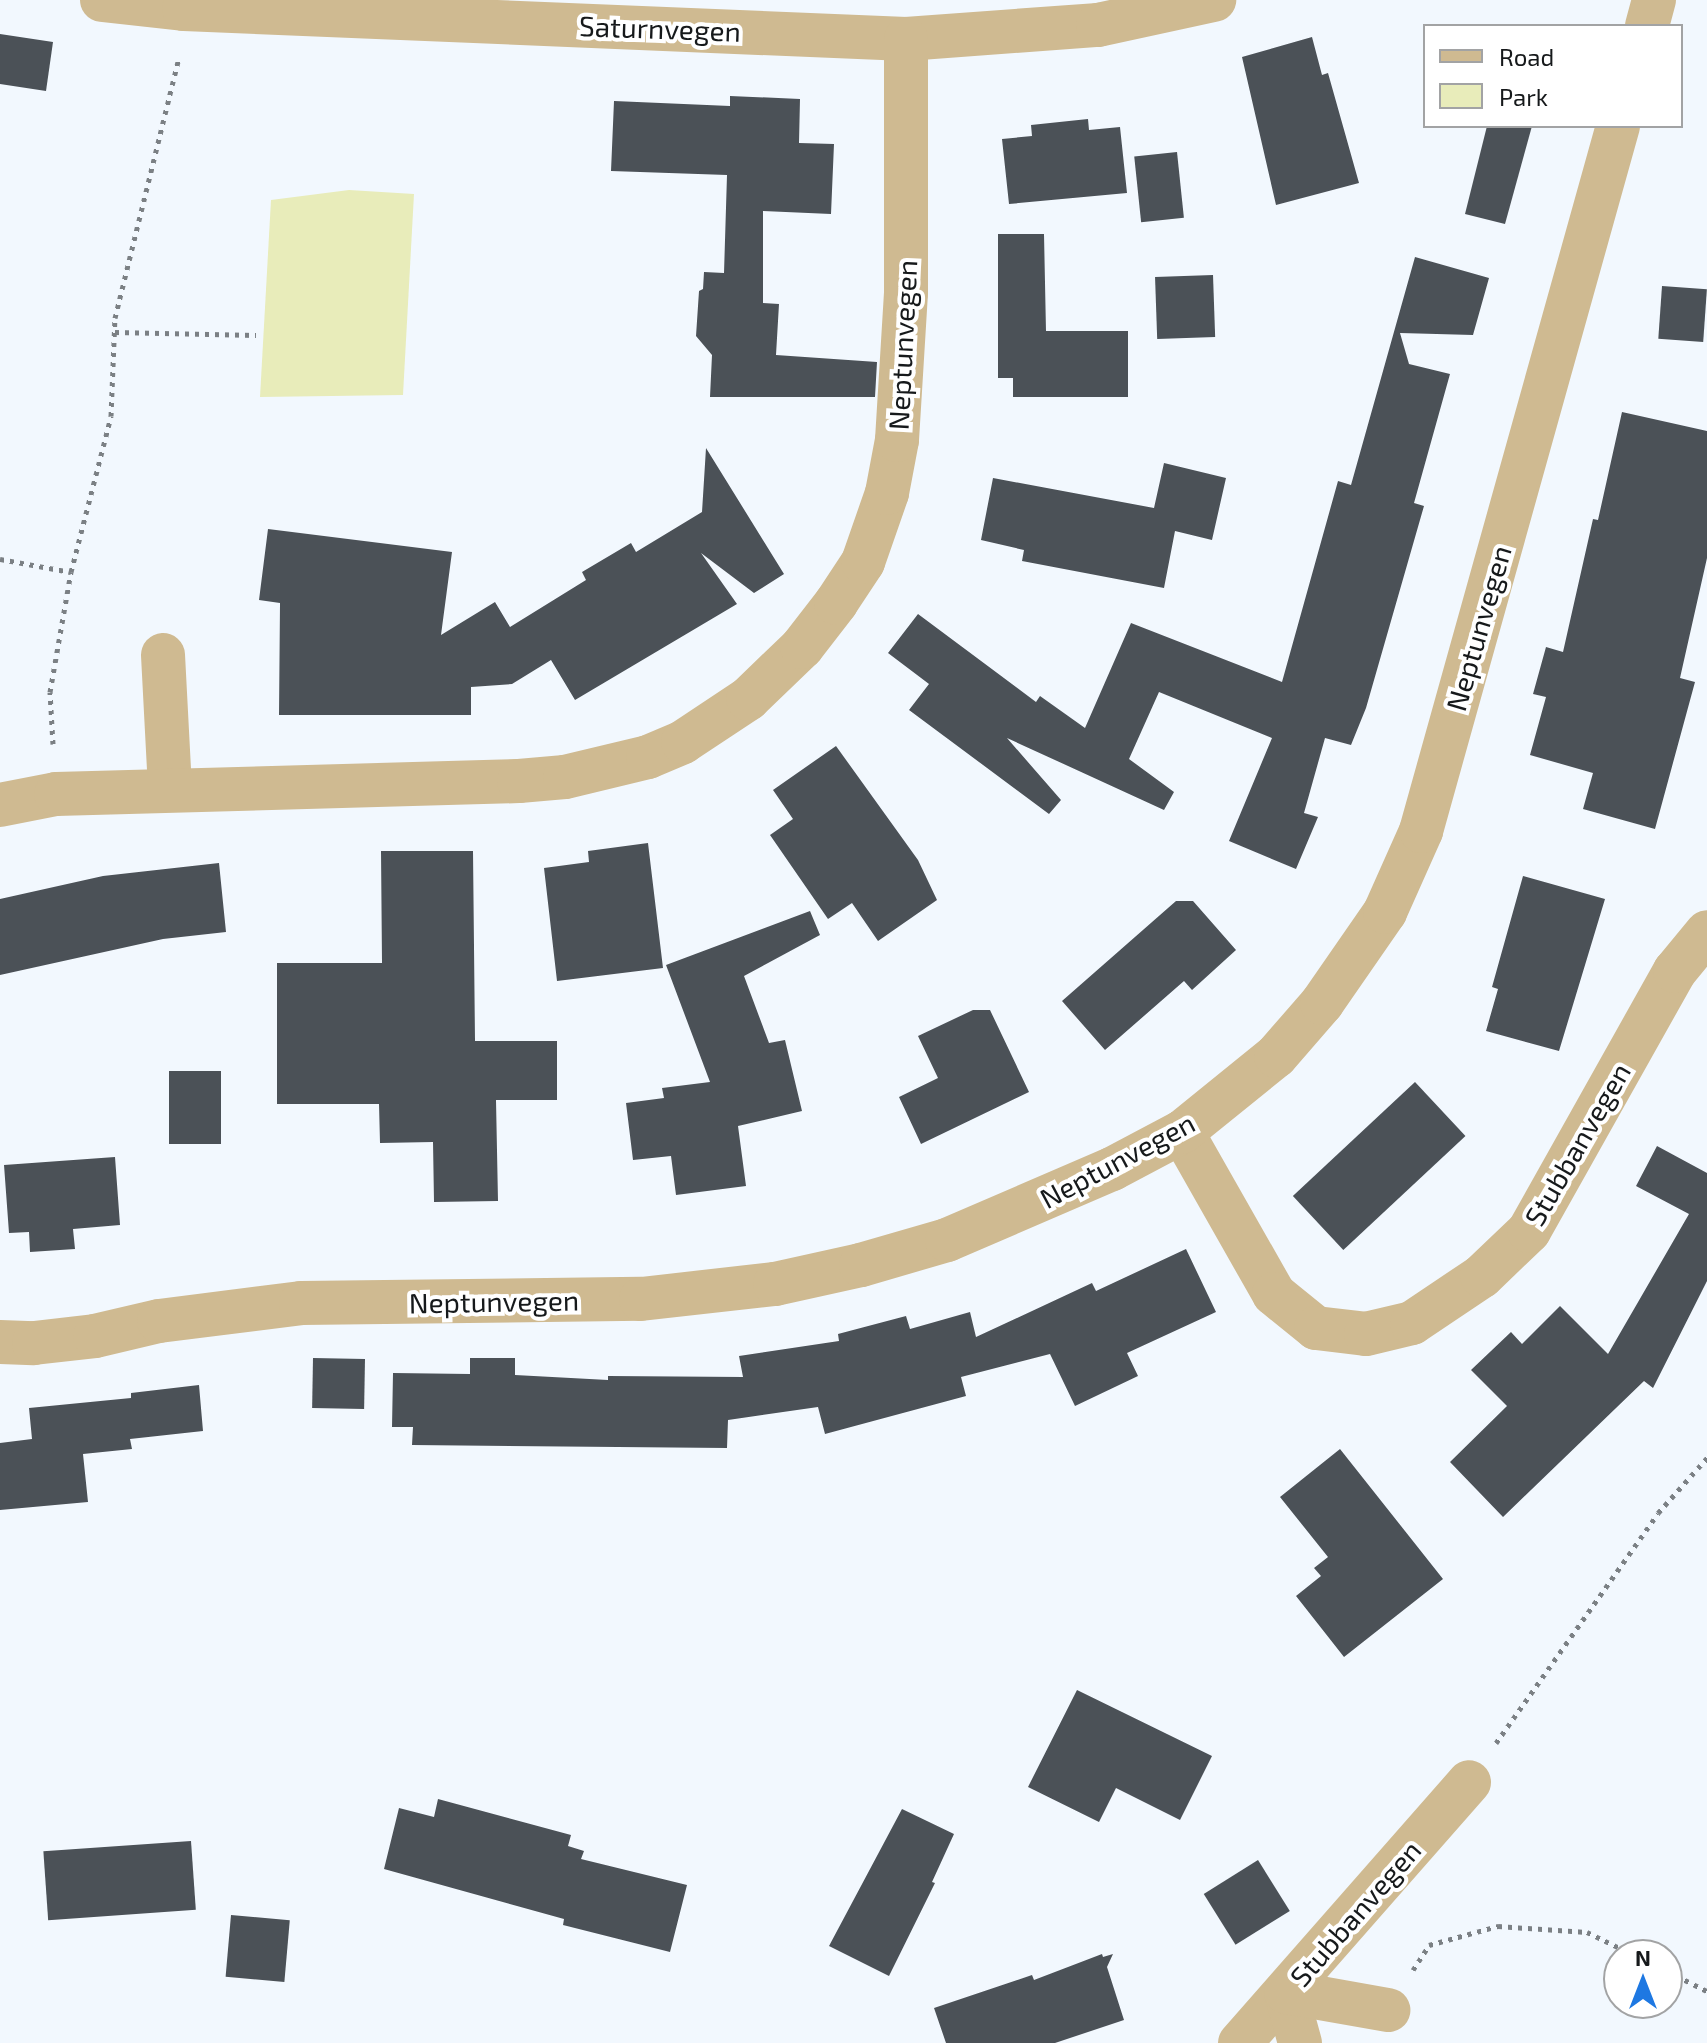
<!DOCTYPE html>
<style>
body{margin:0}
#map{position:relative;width:1707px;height:2043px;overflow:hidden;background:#f2f8fe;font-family:"Exo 2",sans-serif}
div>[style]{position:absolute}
.green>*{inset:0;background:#e8ecba}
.building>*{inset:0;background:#4b5157;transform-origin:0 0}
.path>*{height:5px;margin-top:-2.5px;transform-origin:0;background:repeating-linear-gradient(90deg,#7b8084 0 4px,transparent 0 10px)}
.minor>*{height:44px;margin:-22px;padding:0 22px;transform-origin:22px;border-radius:22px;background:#cfba91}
span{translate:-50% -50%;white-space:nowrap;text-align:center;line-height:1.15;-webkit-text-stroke:8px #fff;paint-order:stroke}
.street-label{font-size:28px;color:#16191b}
.legend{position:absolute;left:1423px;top:24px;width:260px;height:104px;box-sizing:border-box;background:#fff;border:2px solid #a2a3a4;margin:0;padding:10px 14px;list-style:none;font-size:24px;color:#16191b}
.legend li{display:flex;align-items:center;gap:16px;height:40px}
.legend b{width:40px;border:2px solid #a2a3a4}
.north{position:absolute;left:1603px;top:1939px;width:80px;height:80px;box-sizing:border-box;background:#fff;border:2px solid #a2a3a4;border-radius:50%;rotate:0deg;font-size:22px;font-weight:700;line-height:32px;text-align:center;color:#16191b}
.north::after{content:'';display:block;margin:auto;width:28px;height:36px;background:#1e78e2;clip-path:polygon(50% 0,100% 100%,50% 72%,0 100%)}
</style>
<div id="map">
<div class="green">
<i style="clip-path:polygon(349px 190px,414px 194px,403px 395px,260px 397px,271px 200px)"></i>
</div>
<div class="building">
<i style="clip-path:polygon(0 34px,53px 42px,46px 91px,0 84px)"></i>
<i style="clip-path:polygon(1312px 37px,1322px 75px,1328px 73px,1359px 183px,1276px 205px,1242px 57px)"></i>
<i style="clip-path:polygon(730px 96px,800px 99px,799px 143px,834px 144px,831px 214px,763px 211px,763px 303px,779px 304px,776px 355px,877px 362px,875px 397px,710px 397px,712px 355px,696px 336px,699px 291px,703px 289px,704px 272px,724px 273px,727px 175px,611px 171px,614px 101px,730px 106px)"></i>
<i style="clip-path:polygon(1088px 119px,1089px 130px,1120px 127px,1127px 193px,1009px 204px,1002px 139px,1032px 136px,1031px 125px)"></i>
<i style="clip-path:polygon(1487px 126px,1532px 126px,1505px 224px,1465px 214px)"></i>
<i style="left:1177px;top:152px;width:66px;height:43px;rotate:84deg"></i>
<i style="clip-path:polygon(998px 234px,1044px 234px,1046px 331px,1128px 331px,1128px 397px,1013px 397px,1013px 378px,998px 378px)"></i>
<i style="clip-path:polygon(1415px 257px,1489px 278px,1473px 335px,1400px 333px,1409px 364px,1450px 374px,1414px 503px,1424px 506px,1366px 708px,1351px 745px,1325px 738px,1304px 813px,1318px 817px,1296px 869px,1229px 841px,1272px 738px,1159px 692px,1129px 759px,1174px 792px,1164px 810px,1007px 738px,1061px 800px,1049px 814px,909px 710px,929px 684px,888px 653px,918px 614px,1036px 702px,1040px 696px,1085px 728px,1131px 623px,1282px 682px,1338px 481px,1351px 485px)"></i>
<i style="left:1213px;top:275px;width:62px;height:58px;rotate:88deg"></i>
<i style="left:1662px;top:286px;width:45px;height:53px;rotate:4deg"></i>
<i style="clip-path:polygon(1622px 412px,1707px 431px,1707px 558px,1680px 678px,1695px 682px,1655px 829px,1583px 809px,1593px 773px,1530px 755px,1546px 697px,1533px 694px,1546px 647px,1563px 652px,1593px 519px,1598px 520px)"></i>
<i style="clip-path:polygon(706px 448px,784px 574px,754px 593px,701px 553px,737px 604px,575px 700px,551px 660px,512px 684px,471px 687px,471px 715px,279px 715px,280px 603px,259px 600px,268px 529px,452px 552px,441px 635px,495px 602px,510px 627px,586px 580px,582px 572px,631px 543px,636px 552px,702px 512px)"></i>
<i style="clip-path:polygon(1164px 463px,1226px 478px,1212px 540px,1175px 531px,1164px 588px,1022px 561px,1024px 550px,981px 540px,993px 478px,1154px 508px)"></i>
<i style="clip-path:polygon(836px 746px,918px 860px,937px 900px,878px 941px,852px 903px,828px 919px,770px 835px,793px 819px,773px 790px)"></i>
<i style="clip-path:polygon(648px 843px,663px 968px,557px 981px,544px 868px,589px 862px,588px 851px)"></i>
<i style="clip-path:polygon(381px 851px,473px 851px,475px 1041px,557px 1041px,557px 1100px,496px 1100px,498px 1201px,434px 1202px,433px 1142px,380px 1143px,379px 1104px,277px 1104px,277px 963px,382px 963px)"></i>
<i style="clip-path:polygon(219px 863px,226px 932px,163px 939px,0 975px,0 899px,103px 876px)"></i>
<i style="clip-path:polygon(1523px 876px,1605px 899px,1559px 1051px,1486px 1031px,1498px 989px,1492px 987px)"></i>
<i style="clip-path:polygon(1176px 901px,1193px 901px,1236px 950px,1192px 990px,1184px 981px,1105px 1050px,1062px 1001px)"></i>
<i style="clip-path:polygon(810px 911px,820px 935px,744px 976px,769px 1043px,785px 1040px,802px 1111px,738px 1126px,746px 1186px,676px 1195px,671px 1156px,633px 1160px,626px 1103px,664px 1098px,662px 1088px,710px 1082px,666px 965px)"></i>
<i style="clip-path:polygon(973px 1010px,990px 1010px,1029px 1092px,921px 1144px,899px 1097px,938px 1078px,918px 1036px)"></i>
<i style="left:169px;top:1071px;width:52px;height:73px"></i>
<i style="left:1415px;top:1082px;width:74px;height:167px;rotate:47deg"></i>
<i style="clip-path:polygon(1657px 1146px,1707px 1173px,1707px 1281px,1653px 1388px,1644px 1381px,1503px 1517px,1450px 1462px,1507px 1406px,1471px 1370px,1511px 1332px,1522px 1344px,1560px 1306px,1608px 1354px,1689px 1214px,1636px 1186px)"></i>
<i style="clip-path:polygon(115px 1157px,120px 1225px,73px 1229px,75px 1249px,30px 1252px,29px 1232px,9px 1233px,4px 1165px)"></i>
<i style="clip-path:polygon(1186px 1249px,1216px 1312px,1127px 1353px,1138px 1376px,1075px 1406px,1050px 1354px,961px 1377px,966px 1396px,825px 1434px,818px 1407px,728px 1420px,727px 1448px,412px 1445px,413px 1427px,392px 1427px,393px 1373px,470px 1374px,470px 1358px,515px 1358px,515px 1375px,608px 1380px,608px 1376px,743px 1377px,739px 1356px,839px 1341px,838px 1334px,906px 1316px,910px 1329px,970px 1312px,976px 1337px,1092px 1283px,1096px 1291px)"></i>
<i style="left:313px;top:1358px;width:52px;height:50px;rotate:1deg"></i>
<i style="clip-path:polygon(199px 1385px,203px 1431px,130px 1439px,132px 1449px,83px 1454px,88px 1502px,0 1510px,0 1443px,32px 1439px,29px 1408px,131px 1398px,131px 1393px)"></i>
<i style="clip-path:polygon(1340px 1449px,1443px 1579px,1344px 1657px,1296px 1596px,1321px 1576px,1314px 1568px,1328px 1557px,1280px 1497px)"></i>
<i style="clip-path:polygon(1077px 1690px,1212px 1756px,1180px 1820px,1116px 1788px,1099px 1822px,1028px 1787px)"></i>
<i style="clip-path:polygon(438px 1799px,571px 1835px,568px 1846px,584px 1851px,581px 1859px,687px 1885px,670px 1952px,563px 1925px,564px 1919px,384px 1869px,399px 1808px,434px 1817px)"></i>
<i style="clip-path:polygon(902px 1809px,954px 1834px,932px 1882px,935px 1883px,889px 1976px,829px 1946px)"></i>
<i style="left:191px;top:1841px;width:69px;height:148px;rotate:86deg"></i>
<i style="left:1258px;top:1860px;width:60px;height:64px;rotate:58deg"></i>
<i style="left:231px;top:1915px;width:59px;height:62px;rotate:5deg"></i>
<i style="clip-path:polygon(1102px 1954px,1103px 1957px,1113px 1954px,1107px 1967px,1124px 2020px,1055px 2043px,946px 2043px,934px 2008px,1032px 1975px,1034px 1980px)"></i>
</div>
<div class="path">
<i style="left:115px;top:332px;width:141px;rotate:1.2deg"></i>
<i style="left:0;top:559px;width:72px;rotate:10.4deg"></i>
<i style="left:53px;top:744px;width:52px;rotate:-93.3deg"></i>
<i style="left:50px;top:692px;width:122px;rotate:-80.1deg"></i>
<i style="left:71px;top:572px;width:161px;rotate:-75.6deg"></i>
<i style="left:111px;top:416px;width:98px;rotate:-87.7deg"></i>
<i style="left:115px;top:318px;width:269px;rotate:-76.2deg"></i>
<i style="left:1496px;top:1743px;width:281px;rotate:-54.8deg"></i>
<i style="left:1658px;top:1513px;width:74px;rotate:-48.3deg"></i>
<i style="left:1413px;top:1970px;width:30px;rotate:-57deg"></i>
<i style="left:1429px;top:1945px;width:72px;rotate:-15.4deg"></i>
<i style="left:1498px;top:1926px;width:89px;rotate:3.9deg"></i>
<i style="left:1587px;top:1932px;width:52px;rotate:26.1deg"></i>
<i style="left:1667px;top:1971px;width:45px;rotate:26.6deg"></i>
</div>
<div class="minor">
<i style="left:102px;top:0;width:82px;rotate:6.3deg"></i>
<i style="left:184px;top:9px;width:723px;rotate:2.38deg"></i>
<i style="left:906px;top:39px;width:193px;rotate:-4.2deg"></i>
<i style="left:1098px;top:25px;width:119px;rotate:-12.2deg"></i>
<i style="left:1647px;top:26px;width:27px;rotate:-75deg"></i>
<i style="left:163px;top:655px;width:135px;rotate:87deg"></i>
<i style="left:0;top:805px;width:57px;rotate:-11.1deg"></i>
<i style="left:56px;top:794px;width:463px;rotate:-1.6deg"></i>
<i style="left:519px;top:781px;width:46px;rotate:-5deg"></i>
<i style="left:565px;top:777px;width:85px;rotate:-13.5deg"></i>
<i style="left:648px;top:757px;width:38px;rotate:-23deg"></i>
<i style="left:683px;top:742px;width:78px;rotate:-33.5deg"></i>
<i style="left:748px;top:699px;width:75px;rotate:-43.9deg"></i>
<i style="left:802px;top:647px;width:56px;rotate:-52.3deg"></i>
<i style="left:836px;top:603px;width:49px;rotate:-56.6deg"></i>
<i style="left:863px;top:562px;width:73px;rotate:-70.8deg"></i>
<i style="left:887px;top:493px;width:54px;rotate:-79.3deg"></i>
<i style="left:897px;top:440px;width:147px;rotate:-86.5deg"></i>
<i style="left:906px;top:293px;width:254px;rotate:-90deg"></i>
<i style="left:1182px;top:1132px;width:186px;rotate:60.4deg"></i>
<i style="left:1274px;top:1294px;width:54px;rotate:39deg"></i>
<i style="left:1316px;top:1328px;width:50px;rotate:6.8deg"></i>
<i style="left:1366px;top:1334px;width:47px;rotate:-13.4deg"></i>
<i style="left:1412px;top:1323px;width:84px;rotate:-33.9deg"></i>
<i style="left:1482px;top:1276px;width:65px;rotate:-43.8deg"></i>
<i style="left:1529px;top:1231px;width:298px;rotate:-60.7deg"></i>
<i style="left:1675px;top:971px;width:50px;rotate:-50.6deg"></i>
<i style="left:0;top:1342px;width:34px;rotate:2deg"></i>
<i style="left:34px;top:1343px;width:61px;rotate:-6.5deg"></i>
<i style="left:95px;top:1336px;width:66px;rotate:-13.2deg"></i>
<i style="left:159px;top:1321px;width:143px;rotate:-7.2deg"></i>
<i style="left:301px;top:1303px;width:340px;rotate:-0.7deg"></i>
<i style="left:641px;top:1299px;width:135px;rotate:-6.4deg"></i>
<i style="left:775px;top:1284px;width:88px;rotate:-12.5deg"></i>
<i style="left:861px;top:1265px;width:90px;rotate:-16.2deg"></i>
<i style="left:947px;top:1240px;width:180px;rotate:-23.3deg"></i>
<i style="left:1112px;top:1169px;width:79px;rotate:-27.9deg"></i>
<i style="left:1182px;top:1132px;width:121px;rotate:-39deg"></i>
<i style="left:1276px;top:1056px;width:70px;rotate:-49deg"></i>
<i style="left:1322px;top:1003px;width:111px;rotate:-55.3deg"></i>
<i style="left:1385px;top:912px;width:89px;rotate:-66deg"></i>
<i style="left:1421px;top:831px;width:732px;rotate:-74.39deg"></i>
<i style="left:1240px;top:2043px;width:347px;rotate:-48.7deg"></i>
<i style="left:1300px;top:2043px;width:53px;rotate:-105.4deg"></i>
<i style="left:1286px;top:1992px;width:104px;rotate:10deg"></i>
</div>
<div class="street-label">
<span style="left:660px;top:28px;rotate:2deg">Saturnvegen</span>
<span style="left:902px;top:345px;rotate:-87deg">Neptunvegen</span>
<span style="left:1478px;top:628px;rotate:-74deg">Neptunvegen</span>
<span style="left:1577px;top:1144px;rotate:-60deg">Stubbanvegen</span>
<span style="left:1117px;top:1160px;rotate:-28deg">Neptunvegen</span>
<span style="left:494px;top:1301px;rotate:-1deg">Neptunvegen</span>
<span style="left:1355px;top:1913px;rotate:-49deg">Stubbanvegen</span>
</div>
<ul class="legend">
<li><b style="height:10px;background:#cfba91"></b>Road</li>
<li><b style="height:22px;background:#e8ecba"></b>Park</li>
</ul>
<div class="north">N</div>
</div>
